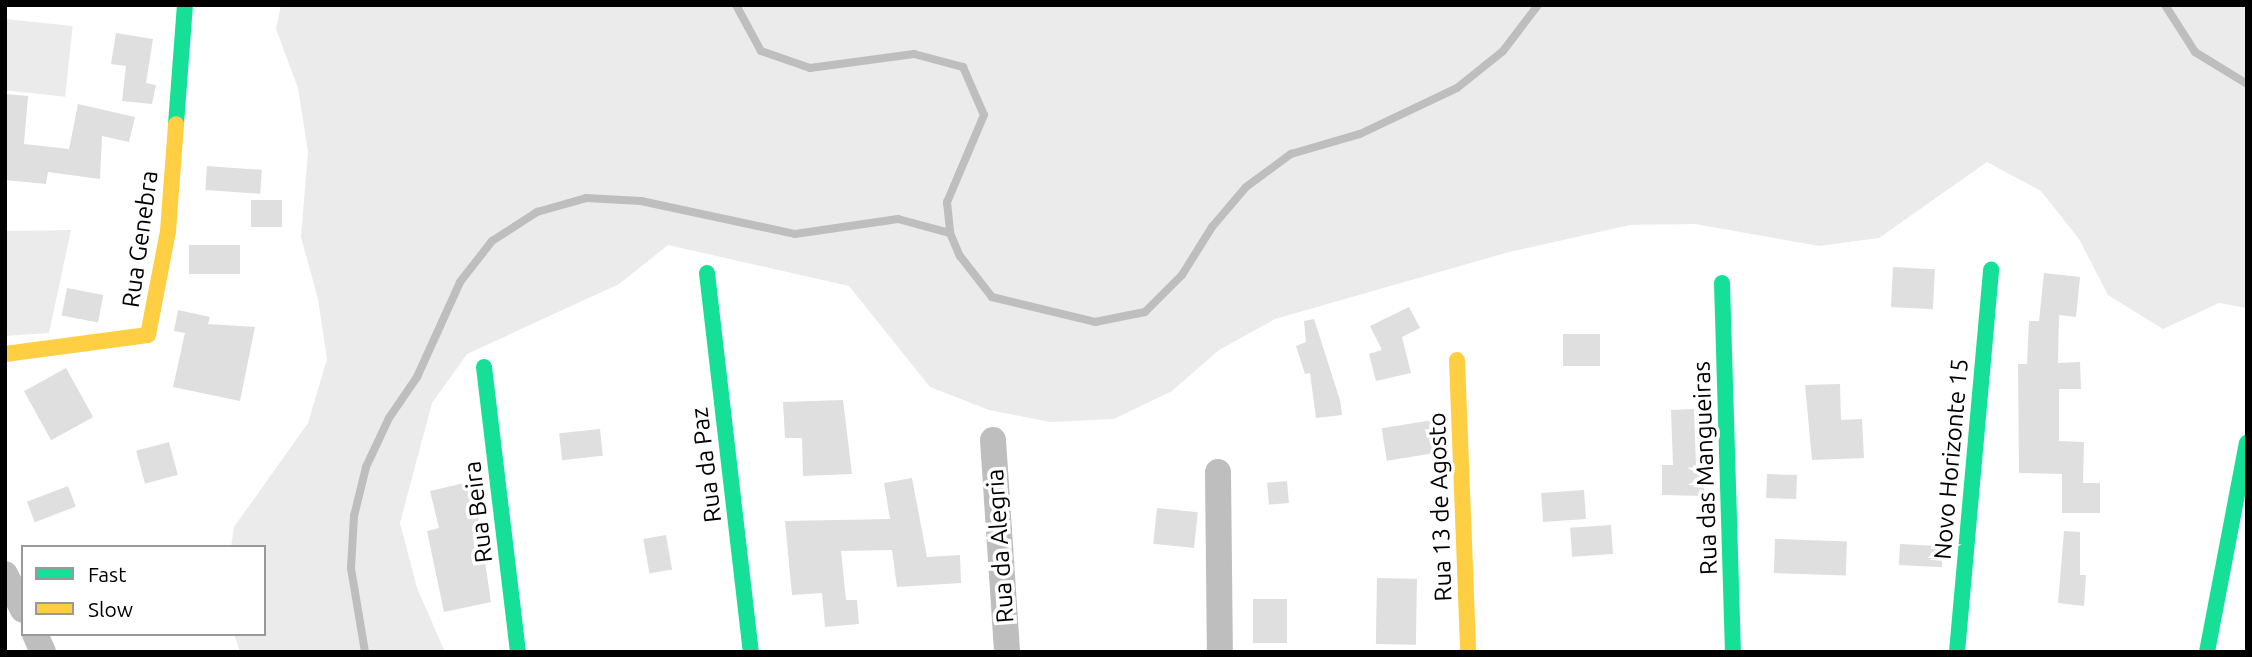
<!DOCTYPE html>
<style>
body{margin:0}
#map{position:relative;width:2252px;height:657px;overflow:hidden;background:#fff;font-family:Ubuntu,sans-serif}
div>[style]{position:absolute}
.green>*{inset:0;background:#ebebeb;transform-origin:0 0}
.stream>*{height:8px;margin:-4px;padding:0 4px;transform-origin:4px;border-radius:4px;background:#bebebe}
.building>*{inset:0;background:#dfdfdf;transform-origin:0 0}
.street>*{height:26px;margin:-13px;padding:0 13px;transform-origin:13px;border-radius:13px;background:#bebebe}
.fast>*{height:16px;margin:-8px;padding:0 8px;transform-origin:8px;border-radius:8px;background:#16e098}
.slow>*{height:16px;margin:-8px;padding:0 8px;transform-origin:8px;border-radius:8px;background:#ffcf43}
span{translate:-50% -50%;white-space:nowrap;text-align:center;line-height:1.15;-webkit-text-stroke:7px #fff;paint-order:stroke}
.street-label{font-size:24px;color:#000}
.frame{position:absolute;inset:0;border:7px solid #000;pointer-events:none}
.legend{position:absolute;left:21px;top:545px;width:245px;height:91px;box-sizing:border-box;background:#fff;border:2px solid #999;margin:0;padding:9px 12px;list-style:none;font-size:21px;color:#000}
.legend li{display:flex;align-items:center;gap:14px;height:35px}
.legend b{width:35px;border:2px solid #999}
</style>
<div id="map">
<div class="green">
<i style="clip-path:polygon(281px 5px,2247px 5px,2247px 308px,2219px 303px,2163px 329px,2108px 295px,2079px 239px,2041px 191px,1987px 162px,1879px 238px,1819px 246px,1695px 224px,1630px 225px,1509px 252px,1275px 319px,1219px 350px,1172px 391px,1114px 419px,1050px 422px,989px 410px,930px 387px,849px 286px,668px 245px,619px 284px,467px 354px,432px 403px,400px 523px,417px 588px,445px 652px,240px 652px,234px 634px,264px 634px,264px 547px,231px 547px,234px 527px,308px 423px,327px 359px,318px 299px,301px 237px,308px 152px,298px 88px,276px 29px)"></i>
<i style="left:5px;top:19px;width:68px;height:71px;rotate:6deg"></i>
<i style="clip-path:polygon(71px 230px,49px 333px,5px 336px,5px 231px)"></i>
</div>
<div class="stream">
<i style="left:736px;top:5px;width:52px;rotate:61.5deg"></i>
<i style="left:761px;top:51px;width:52px;rotate:19.1deg"></i>
<i style="left:810px;top:68px;width:105px;rotate:-7.7deg"></i>
<i style="left:914px;top:54px;width:51px;rotate:14.9deg"></i>
<i style="left:963px;top:67px;width:52px;rotate:66.4deg"></i>
<i style="left:984px;top:115px;width:95px;rotate:113deg"></i>
<i style="left:947px;top:202px;width:31px;rotate:84deg"></i>
<i style="left:950px;top:233px;width:25px;rotate:67deg"></i>
<i style="left:960px;top:256px;width:52px;rotate:52deg"></i>
<i style="left:992px;top:297px;width:106px;rotate:13.6deg"></i>
<i style="left:1095px;top:322px;width:51px;rotate:-11.3deg"></i>
<i style="left:1145px;top:312px;width:52px;rotate:-45deg"></i>
<i style="left:1182px;top:275px;width:57px;rotate:-58deg"></i>
<i style="left:1212px;top:227px;width:52px;rotate:-49.6deg"></i>
<i style="left:1246px;top:187px;width:56px;rotate:-36.3deg"></i>
<i style="left:1291px;top:154px;width:72px;rotate:-16.2deg"></i>
<i style="left:1360px;top:134px;width:107px;rotate:-25.4deg"></i>
<i style="left:1457px;top:88px;width:59px;rotate:-38.8deg"></i>
<i style="left:1503px;top:51px;width:58px;rotate:-52.7deg"></i>
<i style="left:2165px;top:5px;width:56px;rotate:57.4deg"></i>
<i style="left:2195px;top:52px;width:61px;rotate:31.6deg"></i>
<i style="left:365px;top:652px;width:85px;rotate:-99.5deg"></i>
<i style="left:351px;top:568px;width:52px;rotate:-86.7deg"></i>
<i style="left:354px;top:516px;width:50px;rotate:-76.2deg"></i>
<i style="left:366px;top:467px;width:54px;rotate:-64.9deg"></i>
<i style="left:389px;top:418px;width:50px;rotate:-55.7deg"></i>
<i style="left:417px;top:377px;width:104px;rotate:-65.6deg"></i>
<i style="left:460px;top:282px;width:52px;rotate:-52deg"></i>
<i style="left:492px;top:241px;width:54px;rotate:-32.8deg"></i>
<i style="left:537px;top:212px;width:51px;rotate:-15.9deg"></i>
<i style="left:586px;top:198px;width:55px;rotate:3.1deg"></i>
<i style="left:641px;top:201px;width:157px;rotate:12.1deg"></i>
<i style="left:795px;top:234px;width:104px;rotate:-8.3deg"></i>
<i style="left:898px;top:219px;width:54px;rotate:15.1deg"></i>
</div>
<div class="building">
<i style="clip-path:polygon(116px 33px,153px 39px,146px 83px,156px 85px,152px 104px,122px 101px,126px 66px,111px 64px)"></i>
<i style="clip-path:polygon(5px 94px,28px 96px,24px 144px,69px 149px,78px 104px,135px 117px,129px 142px,102px 136px,100px 179px,48px 172px,46px 184px,5px 180px)"></i>
<i style="left:207px;top:166px;width:55px;height:24px;rotate:4deg"></i>
<i style="left:251px;top:200px;width:31px;height:27px"></i>
<i style="left:240px;top:245px;width:29px;height:51px;rotate:90deg"></i>
<i style="left:1893px;top:267px;width:42px;height:40px;rotate:3deg"></i>
<i style="clip-path:polygon(2044px 273px,2080px 277px,2076px 317px,2059px 315px,2058px 363px,2080px 362px,2081px 389px,2059px 389px,2059px 441px,2084px 442px,2083px 483px,2100px 483px,2100px 513px,2062px 513px,2062px 474px,2019px 473px,2018px 364px,2027px 364px,2029px 321px,2039px 321px)"></i>
<i style="left:67px;top:288px;width:37px;height:28px;rotate:11deg"></i>
<i style="clip-path:polygon(1409px 307px,1420px 328px,1402px 337px,1411px 373px,1376px 381px,1369px 354px,1382px 350px,1370px 326px)"></i>
<i style="clip-path:polygon(178px 310px,210px 317px,208px 324px,255px 327px,240px 401px,173px 387px,185px 333px,174px 331px)"></i>
<i style="clip-path:polygon(1314px 319px,1340px 400px,1342px 415px,1316px 418px,1310px 373px,1305px 374px,1296px 346px,1306px 342px,1304px 321px)"></i>
<i style="left:1563px;top:334px;width:37px;height:32px"></i>
<i style="left:66px;top:368px;width:56px;height:48px;rotate:61deg"></i>
<i style="clip-path:polygon(1840px 384px,1841px 420px,1862px 419px,1864px 458px,1812px 460px,1805px 385px)"></i>
<i style="clip-path:polygon(843px 400px,852px 474px,803px 476px,802px 438px,785px 438px,783px 402px)"></i>
<i style="clip-path:polygon(1694px 409px,1696px 465px,1704px 465px,1704px 496px,1662px 495px,1662px 465px,1673px 465px,1671px 410px)"></i>
<i style="left:1433px;top:420px;width:33px;height:52px;rotate:81deg"></i>
<i style="left:600px;top:429px;width:27px;height:41px;rotate:84deg"></i>
<i style="left:169px;top:442px;width:34px;height:34px;rotate:75deg"></i>
<i style="left:1767px;top:474px;width:30px;height:24px;rotate:2deg"></i>
<i style="clip-path:polygon(912px 478px,927px 557px,960px 555px,961px 583px,897px 587px,892px 550px,841px 551px,846px 600px,857px 600px,859px 624px,825px 627px,822px 593px,792px 595px,785px 521px,890px 519px,884px 483px)"></i>
<i style="clip-path:polygon(473px 481px,491px 602px,444px 612px,427px 531px,439px 528px,430px 491px)"></i>
<i style="left:1287px;top:481px;width:22px;height:20px;rotate:85deg"></i>
<i style="left:68px;top:486px;width:22px;height:44px;rotate:69deg"></i>
<i style="left:1584px;top:490px;width:29px;height:43px;rotate:86deg"></i>
<i style="left:1157px;top:508px;width:41px;height:36px;rotate:6deg"></i>
<i style="left:1611px;top:525px;width:29px;height:41px;rotate:86deg"></i>
<i style="clip-path:polygon(2064px 531px,2080px 532px,2080px 575px,2086px 575px,2084px 606px,2058px 603px)"></i>
<i style="left:666px;top:535px;width:35px;height:23px;rotate:80deg"></i>
<i style="left:1775px;top:539px;width:72px;height:34px;rotate:2deg"></i>
<i style="left:1900px;top:544px;width:43px;height:21px;rotate:3deg"></i>
<i style="left:1377px;top:578px;width:40px;height:66px;rotate:1deg"></i>
<i style="left:1253px;top:599px;width:34px;height:44px"></i>
</div>
<div class="street">
<i style="left:993px;top:440px;width:212px;rotate:86.2deg"></i>
<i style="left:1218px;top:472px;width:180px;rotate:89.4deg"></i>
<i style="left:5px;top:574px;width:40px;rotate:63.4deg"></i>
<i style="left:35px;top:634px;width:20px;rotate:66deg"></i>
</div>
<div class="fast">
<i style="left:176px;top:124px;width:119px;rotate:-85.7deg"></i>
<i style="left:707px;top:273px;width:382px;rotate:83.4deg"></i>
<i style="left:1722px;top:283px;width:369px;rotate:88.3deg"></i>
<i style="left:484px;top:367px;width:287px;rotate:83.2deg"></i>
<i style="left:1957px;top:652px;width:384px;rotate:-84.9deg"></i>
<i style="left:2207px;top:652px;width:213px;rotate:-79.2deg"></i>
</div>
<div class="slow">
<i style="left:5px;top:354px;width:144px;rotate:-7.6deg"></i>
<i style="left:148px;top:335px;width:106px;rotate:-79.1deg"></i>
<i style="left:168px;top:231px;width:107px;rotate:-85.7deg"></i>
<i style="left:1457px;top:360px;width:292px;rotate:87.8deg"></i>
</div>
<div class="street-label">
<span style="left:140px;top:239px;rotate:-82deg">Rua Genebra</span>
<span style="left:1951px;top:459px;rotate:-85deg">Novo Horizonte 15</span>
<span style="left:706px;top:465px;rotate:-97deg">Rua da Paz</span>
<span style="left:1705px;top:468px;rotate:-92deg">Rua das Mangueiras</span>
<span style="left:1440px;top:507px;rotate:-92deg">Rua 13 de Agosto</span>
<span style="left:478px;top:512px;rotate:-97deg">Rua Beira</span>
<span style="left:1000px;top:546px;rotate:-94deg">Rua da Alegria</span>
</div>
<div class="frame"></div>
<ul class="legend">
<li><b style="height:9px;background:#16e098"></b>Fast</li>
<li><b style="height:9px;background:#ffcf43"></b>Slow</li>
</ul>
</div>
